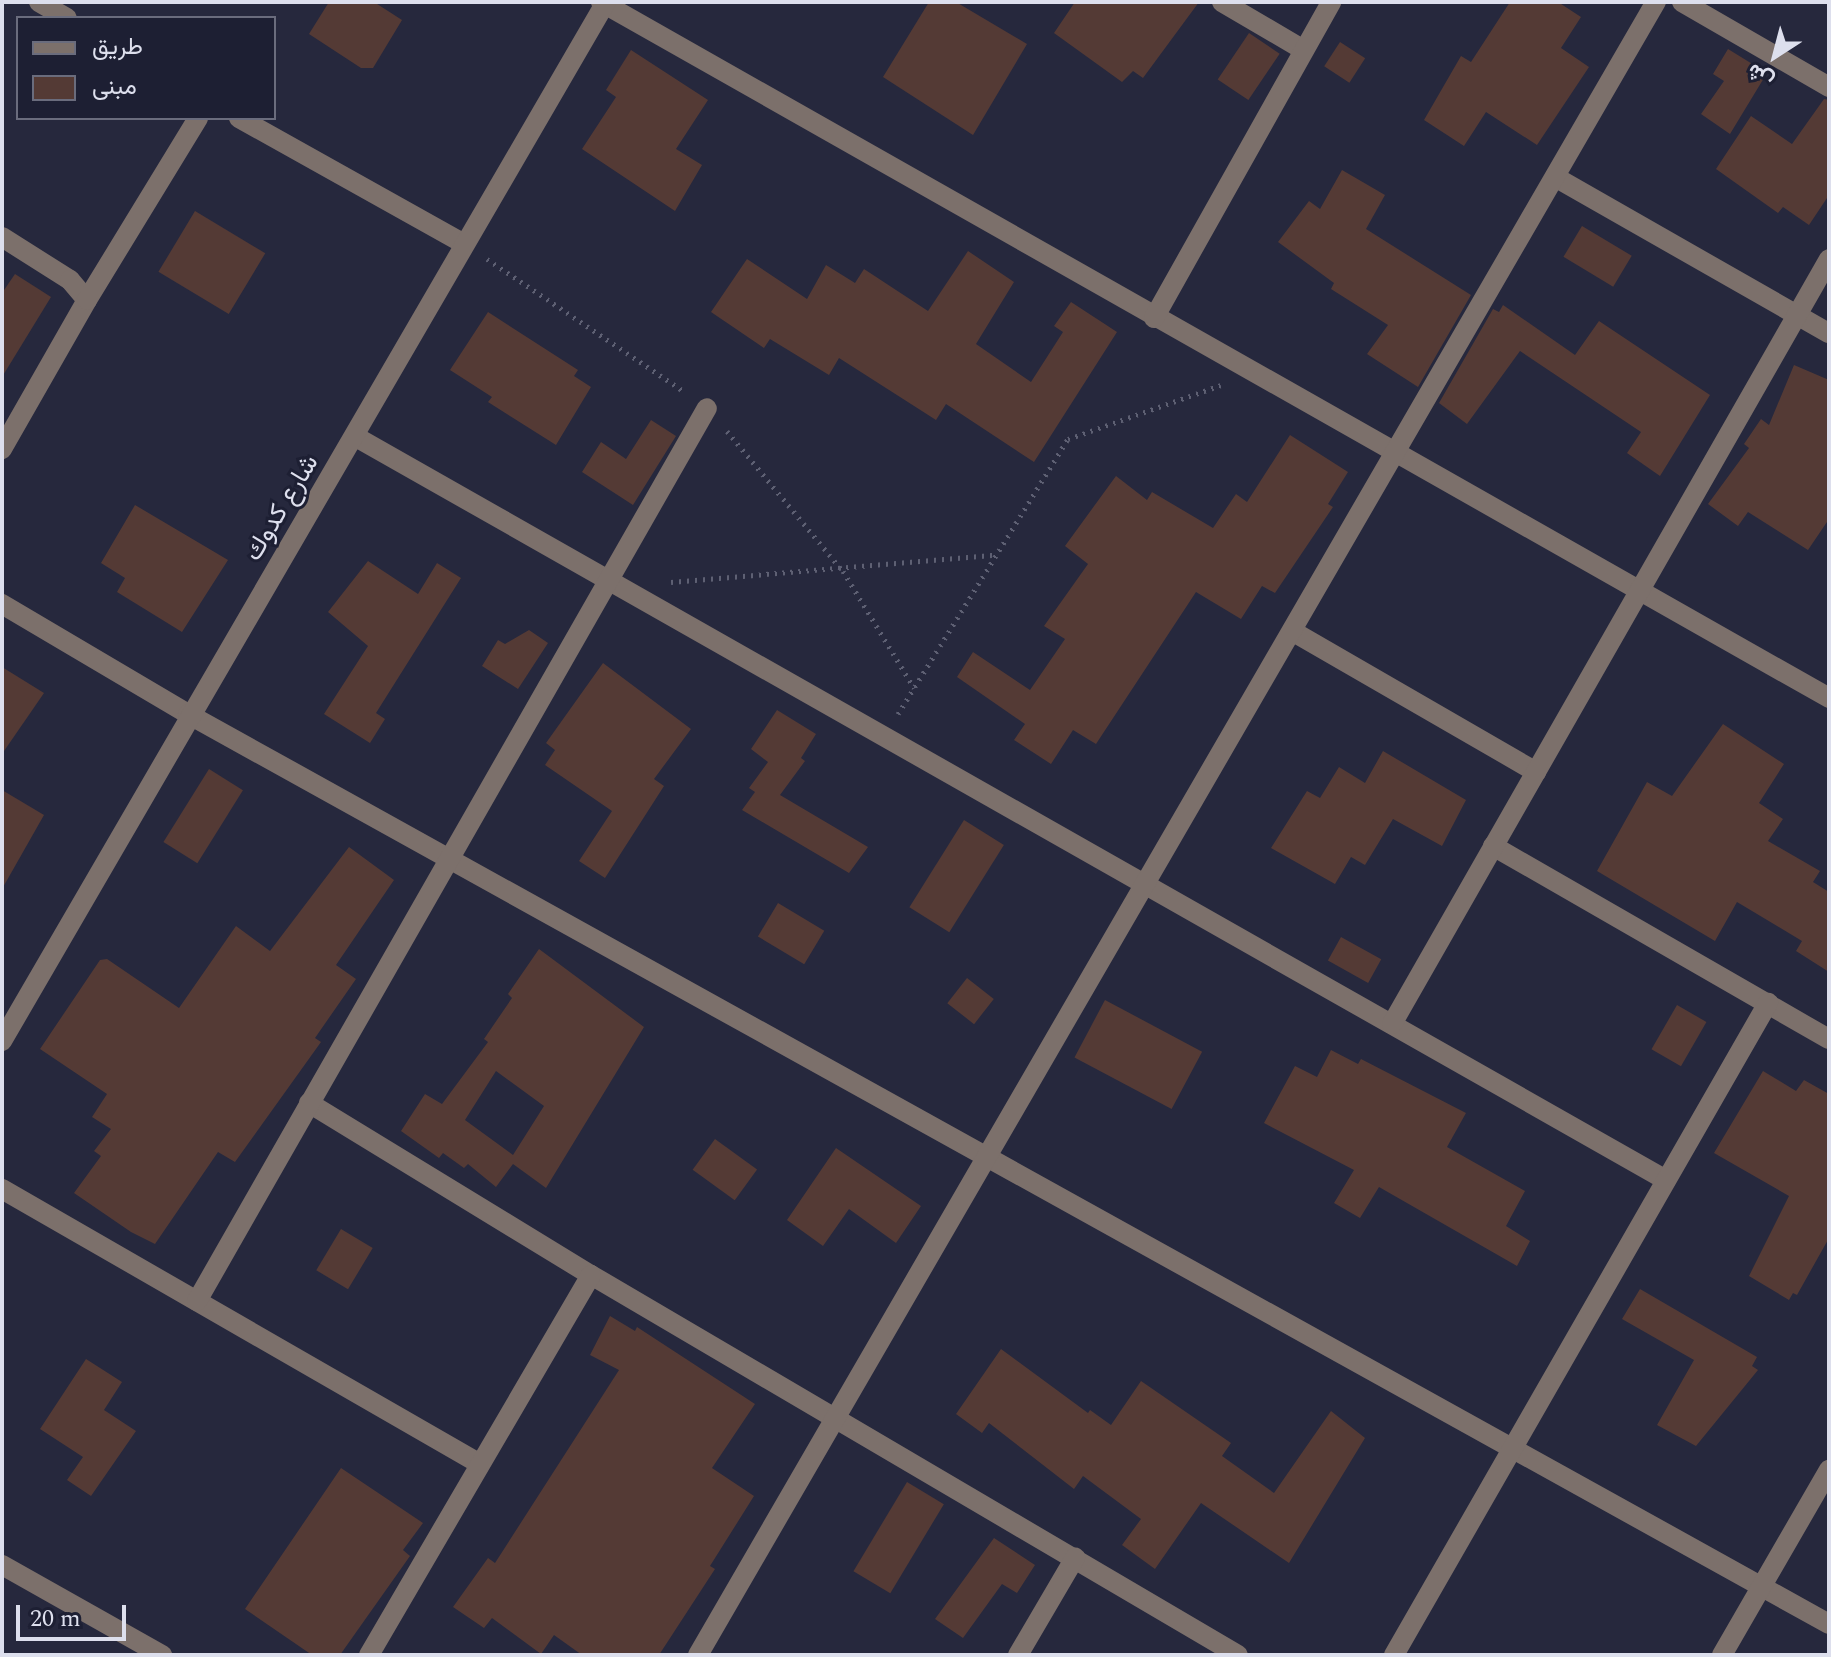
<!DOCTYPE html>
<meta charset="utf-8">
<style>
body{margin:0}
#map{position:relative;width:1831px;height:1657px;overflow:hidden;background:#26283d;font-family:Spectral,Vazirmatn,serif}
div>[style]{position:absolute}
.building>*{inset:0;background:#543a35;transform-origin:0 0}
.path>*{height:5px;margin-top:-2.5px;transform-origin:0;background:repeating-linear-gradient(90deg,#5e6073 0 2px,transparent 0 8px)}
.minor>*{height:20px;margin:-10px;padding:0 10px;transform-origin:10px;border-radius:10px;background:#7c706b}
span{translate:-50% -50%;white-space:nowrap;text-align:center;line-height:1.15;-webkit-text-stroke:6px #1d1f33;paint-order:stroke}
.street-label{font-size:26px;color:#dddfed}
.frame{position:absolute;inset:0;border:4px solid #dddfed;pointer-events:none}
.legend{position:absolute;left:16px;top:16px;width:260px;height:104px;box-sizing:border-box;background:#1d1f33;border:2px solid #6a6c7d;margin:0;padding:10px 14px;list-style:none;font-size:24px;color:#dddfed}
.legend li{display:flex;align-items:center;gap:16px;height:40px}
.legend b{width:40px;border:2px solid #6a6c7d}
.north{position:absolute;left:1735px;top:16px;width:80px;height:80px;-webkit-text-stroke:6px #1d1f33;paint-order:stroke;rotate:216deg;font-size:22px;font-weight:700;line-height:32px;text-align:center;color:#dddfed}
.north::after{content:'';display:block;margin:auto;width:28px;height:36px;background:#dddfed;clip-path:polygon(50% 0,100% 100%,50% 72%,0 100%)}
.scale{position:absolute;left:16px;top:1605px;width:110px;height:36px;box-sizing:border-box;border:4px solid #dddfed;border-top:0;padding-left:10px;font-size:24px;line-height:28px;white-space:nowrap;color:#dddfed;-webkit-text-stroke:6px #1d1f33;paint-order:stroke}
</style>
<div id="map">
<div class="building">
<i style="clip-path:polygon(329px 2px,374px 2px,402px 20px,373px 68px,361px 68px,309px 34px)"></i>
<i style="clip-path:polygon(929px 2px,956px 2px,1027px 44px,973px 135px,883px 77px)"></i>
<i style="clip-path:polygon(1075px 2px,1199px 2px,1143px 78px,1133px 71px,1122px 82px,1054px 33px)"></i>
<i style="clip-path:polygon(1510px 2px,1558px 2px,1581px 17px,1561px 48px,1589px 67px,1537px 145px,1486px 112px,1464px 146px,1424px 120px,1461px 56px,1471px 62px)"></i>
<i style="left:1249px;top:33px;width:37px;height:56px;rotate:34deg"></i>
<i style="left:1340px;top:42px;width:30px;height:29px;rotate:33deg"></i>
<i style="clip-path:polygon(1728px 49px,1767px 73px,1730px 134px,1701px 114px,1724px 81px,1713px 74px)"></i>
<i style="clip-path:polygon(631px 50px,708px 100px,676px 149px,702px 165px,675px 211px,582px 149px,616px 97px,606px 90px)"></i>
<i style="clip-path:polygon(1824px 99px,1829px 100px,1829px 195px,1809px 225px,1783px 207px,1778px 213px,1716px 169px,1751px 116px,1792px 144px)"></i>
<i style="clip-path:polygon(1342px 170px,1385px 195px,1366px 229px,1471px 295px,1418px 387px,1367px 354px,1388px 325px,1331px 289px,1334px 283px,1278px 242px,1309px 201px,1320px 209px)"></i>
<i style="left:195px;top:211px;width:82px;height:71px;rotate:31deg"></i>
<i style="left:1582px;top:226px;width:58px;height:36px;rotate:31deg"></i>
<i style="clip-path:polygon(968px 251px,1014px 282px,976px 344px,1031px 382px,1063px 332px,1054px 326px,1071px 302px,1117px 332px,1034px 462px,946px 404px,936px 420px,839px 358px,829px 375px,770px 339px,764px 348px,711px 312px,747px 259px,807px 299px,826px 265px,855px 283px,864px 269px,928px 311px)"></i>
<i style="clip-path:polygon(15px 274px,51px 297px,2px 377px,2px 293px)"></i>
<i style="clip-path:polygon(1503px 305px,1575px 355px,1599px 321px,1710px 395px,1660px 476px,1627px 453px,1641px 432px,1520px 351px,1467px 424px,1439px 403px,1493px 309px,1499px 312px)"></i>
<i style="clip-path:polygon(488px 312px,578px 370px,574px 376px,591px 387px,556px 445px,488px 402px,492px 397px,450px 370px)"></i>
<i style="clip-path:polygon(1794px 365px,1829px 380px,1829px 519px,1808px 550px,1748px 512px,1738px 526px,1708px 504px,1749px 448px,1744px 444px,1761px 419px,1769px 425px)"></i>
<i style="clip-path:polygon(651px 420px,676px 436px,633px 505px,582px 472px,601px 442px,626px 459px)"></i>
<i style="clip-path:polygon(1290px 435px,1348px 472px,1328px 504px,1333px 507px,1275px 593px,1262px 586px,1241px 619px,1196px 592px,1096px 744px,1073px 730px,1051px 764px,1014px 740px,1025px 724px,957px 677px,973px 652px,1030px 690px,1065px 639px,1044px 626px,1088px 564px,1065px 546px,1116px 476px,1147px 500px,1152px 492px,1213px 528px,1236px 494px,1247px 502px)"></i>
<i style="clip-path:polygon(135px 505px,228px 560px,182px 632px,117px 592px,125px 578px,101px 563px)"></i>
<i style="clip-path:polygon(368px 561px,418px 594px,437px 563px,461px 578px,376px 713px,385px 719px,370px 743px,324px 714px,368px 646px,328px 612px)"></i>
<i style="clip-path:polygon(529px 630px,548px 643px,518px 689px,482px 666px,498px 640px,505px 644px)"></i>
<i style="clip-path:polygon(603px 663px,691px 729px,654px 779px,664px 786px,605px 878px,579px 861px,612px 811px,545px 765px,555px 750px,546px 743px)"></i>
<i style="clip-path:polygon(2px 667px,44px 693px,2px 754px)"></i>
<i style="clip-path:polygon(777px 710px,816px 734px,801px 758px,805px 761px,780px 795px,868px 847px,849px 873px,742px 810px,755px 792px,749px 788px,768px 762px,751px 749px)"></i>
<i style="clip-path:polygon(1723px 724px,1784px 764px,1759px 803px,1783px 819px,1768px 841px,1820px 871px,1813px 882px,1829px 892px,1829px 972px,1796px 951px,1802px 941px,1737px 902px,1715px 941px,1597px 871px,1647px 782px,1672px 796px)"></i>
<i style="clip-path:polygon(1383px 751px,1466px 800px,1442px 846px,1393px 819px,1365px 865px,1351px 857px,1335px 884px,1271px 848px,1307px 791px,1320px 798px,1339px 767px,1365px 783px)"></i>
<i style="left:209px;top:769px;width:40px;height:86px;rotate:32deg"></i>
<i style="clip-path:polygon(2px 790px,44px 815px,2px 889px)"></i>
<i style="left:964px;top:820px;width:47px;height:103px;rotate:32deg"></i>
<i style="clip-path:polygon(349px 847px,394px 880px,336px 965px,356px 979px,315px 1038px,321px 1042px,235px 1162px,218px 1152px,155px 1244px,131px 1232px,74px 1193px,101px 1156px,94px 1151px,111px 1129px,92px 1117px,107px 1094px,40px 1049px,100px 960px,107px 959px,179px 1008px,236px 926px,270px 951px)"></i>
<i style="left:778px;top:903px;width:54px;height:39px;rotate:31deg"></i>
<i style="left:1341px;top:937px;width:46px;height:27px;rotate:29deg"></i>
<i style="clip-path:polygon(evenodd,539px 949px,644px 1027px,546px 1188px,513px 1164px,496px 1187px,468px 1164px,464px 1168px,443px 1153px,439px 1158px,401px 1131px,425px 1094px,442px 1104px,488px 1042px,484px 1039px,512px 998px,508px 994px,539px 949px,496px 1071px,544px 1106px,513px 1155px,465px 1120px,496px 1071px)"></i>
<i style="left:967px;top:978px;width:34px;height:32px;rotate:38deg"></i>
<i style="left:1105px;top:1000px;width:110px;height:65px;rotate:28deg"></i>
<i style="left:1677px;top:1005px;width:34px;height:51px;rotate:30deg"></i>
<i style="clip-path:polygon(1331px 1050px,1358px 1064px,1361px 1059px,1466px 1113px,1447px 1147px,1525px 1191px,1506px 1226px,1530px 1241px,1517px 1266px,1379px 1187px,1360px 1218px,1334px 1203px,1354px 1170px,1264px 1123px,1295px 1066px,1317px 1077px)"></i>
<i style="clip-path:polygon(1763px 1071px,1796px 1091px,1804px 1080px,1829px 1094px,1829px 1238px,1797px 1295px,1793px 1293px,1789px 1300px,1749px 1276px,1789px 1196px,1714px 1153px)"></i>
<i style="left:715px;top:1139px;width:52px;height:38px;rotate:36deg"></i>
<i style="clip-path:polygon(836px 1148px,921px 1206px,896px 1243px,849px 1209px,823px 1246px,787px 1220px)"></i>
<i style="left:341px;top:1229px;width:37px;height:48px;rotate:31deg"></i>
<i style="clip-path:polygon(1640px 1289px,1757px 1357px,1752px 1366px,1758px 1370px,1696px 1446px,1657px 1425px,1694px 1360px,1622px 1319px)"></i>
<i style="clip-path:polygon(610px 1316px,635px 1331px,637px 1327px,755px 1404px,712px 1468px,754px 1496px,710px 1566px,715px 1569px,659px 1655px,582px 1655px,554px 1635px,541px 1654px,492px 1618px,484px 1628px,453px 1607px,488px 1558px,495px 1563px,619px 1370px,590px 1355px)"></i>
<i style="clip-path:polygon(1001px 1349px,1088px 1413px,1090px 1410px,1111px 1425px,1141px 1381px,1231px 1443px,1222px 1456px,1274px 1493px,1331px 1411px,1365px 1438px,1289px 1563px,1201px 1503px,1155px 1569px,1122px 1545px,1141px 1519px,1083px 1476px,1074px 1489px,989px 1423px,982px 1433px,956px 1414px)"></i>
<i style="clip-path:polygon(86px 1359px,122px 1382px,104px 1410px,136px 1431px,91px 1496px,67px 1480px,83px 1457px,40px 1429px)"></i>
<i style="clip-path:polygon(341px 1468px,423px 1523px,403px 1550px,410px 1556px,340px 1655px,312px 1655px,245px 1609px)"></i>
<i style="left:907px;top:1482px;width:43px;height:104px;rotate:31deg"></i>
<i style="clip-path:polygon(994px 1538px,1035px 1565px,1017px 1593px,1002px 1584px,963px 1638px,935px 1619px)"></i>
</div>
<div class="path">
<i style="left:487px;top:259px;width:239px;rotate:33.9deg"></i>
<i style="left:727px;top:431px;width:182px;rotate:50.4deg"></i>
<i style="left:843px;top:571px;width:137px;rotate:58.7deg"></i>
<i style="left:671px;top:582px;width:325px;rotate:-4.8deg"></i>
<i style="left:898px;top:714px;width:323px;rotate:-58.3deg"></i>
<i style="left:1068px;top:439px;width:162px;rotate:-19.4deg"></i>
</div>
<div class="minor">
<i style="left:39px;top:2px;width:32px;rotate:30deg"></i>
<i style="left:601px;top:2px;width:1412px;rotate:29.54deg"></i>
<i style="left:1222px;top:2px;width:93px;rotate:30.4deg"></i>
<i style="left:1682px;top:2px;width:170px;rotate:30deg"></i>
<i style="left:239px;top:118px;width:258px;rotate:29.2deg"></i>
<i style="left:1555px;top:177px;width:315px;rotate:29.7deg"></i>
<i style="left:2px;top:237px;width:80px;rotate:32.3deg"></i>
<i style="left:70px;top:280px;width:26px;rotate:50deg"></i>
<i style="left:87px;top:300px;width:172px;rotate:119.7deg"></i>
<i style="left:87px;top:300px;width:213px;rotate:-58.6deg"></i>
<i style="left:1154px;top:318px;width:362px;rotate:-60.7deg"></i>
<i style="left:356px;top:437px;width:1506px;rotate:29.56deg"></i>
<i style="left:2px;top:604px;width:216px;rotate:30.6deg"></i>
<i style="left:188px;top:714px;width:1876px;rotate:29.01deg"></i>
<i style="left:1292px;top:631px;width:282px;rotate:30deg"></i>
<i style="left:1493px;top:846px;width:387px;rotate:29.9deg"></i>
<i style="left:1392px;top:1024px;width:881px;rotate:-60.26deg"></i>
<i style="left:2px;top:1041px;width:1202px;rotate:-59.83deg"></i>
<i style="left:309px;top:1103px;width:330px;rotate:31.4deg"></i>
<i style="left:591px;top:1275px;width:750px;rotate:30.43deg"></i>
<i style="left:2px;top:1189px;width:551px;rotate:29.91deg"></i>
<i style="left:197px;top:1301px;width:1028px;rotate:-60.27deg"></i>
<i style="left:2px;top:1565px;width:184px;rotate:29.4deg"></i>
<i style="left:369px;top:1655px;width:440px;rotate:-59.7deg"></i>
<i style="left:698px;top:1655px;width:1911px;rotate:-59.91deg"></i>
<i style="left:1018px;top:1655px;width:113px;rotate:-59.6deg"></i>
<i style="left:1394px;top:1655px;width:752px;rotate:-60.16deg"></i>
<i style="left:1722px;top:1655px;width:214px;rotate:-60deg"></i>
</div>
<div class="street-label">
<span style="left:282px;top:508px;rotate:-59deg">شارع كدوك</span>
</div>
<div class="frame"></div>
<ul class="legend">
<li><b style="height:10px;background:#7c706b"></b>طريق</li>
<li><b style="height:22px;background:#543a35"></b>مبنى</li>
</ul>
<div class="north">ش</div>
<div class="scale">20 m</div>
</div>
